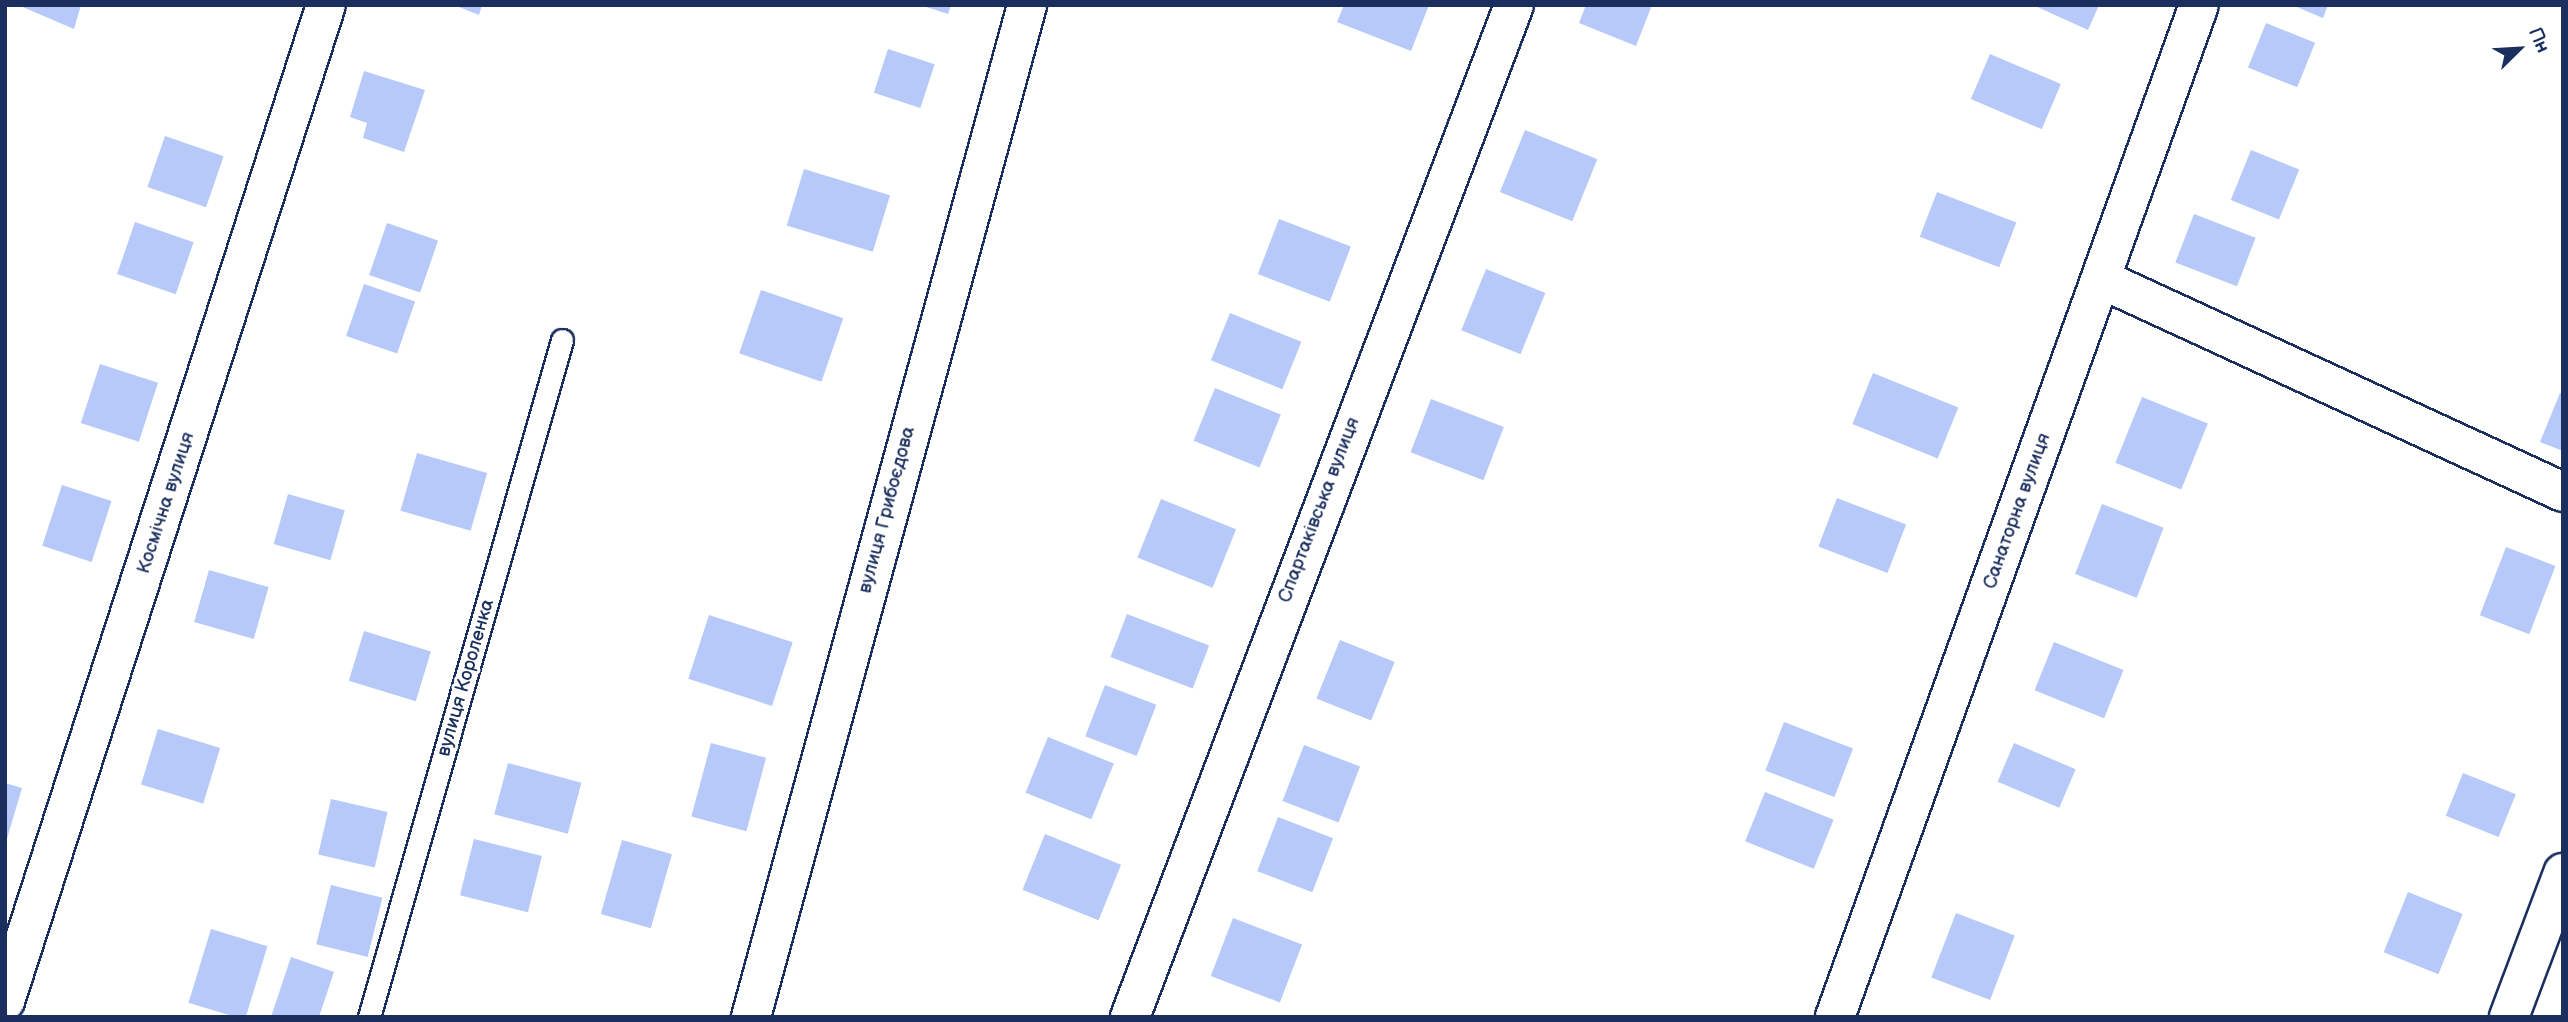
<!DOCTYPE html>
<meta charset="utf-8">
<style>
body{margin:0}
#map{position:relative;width:2568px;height:1022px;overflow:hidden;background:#fff;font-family:"Balsamiq Sans",sans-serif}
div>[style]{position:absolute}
.building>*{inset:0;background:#b6c9f9;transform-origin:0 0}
.roads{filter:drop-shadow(2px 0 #1b2f5e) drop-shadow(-2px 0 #1b2f5e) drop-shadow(0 2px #1b2f5e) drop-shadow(0 -2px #1b2f5e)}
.service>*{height:21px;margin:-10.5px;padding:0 10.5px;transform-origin:10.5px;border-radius:10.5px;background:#fff}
.minor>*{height:38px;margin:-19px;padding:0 19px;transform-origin:19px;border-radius:19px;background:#fff}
span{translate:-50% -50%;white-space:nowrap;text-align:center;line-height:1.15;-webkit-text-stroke:6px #fff;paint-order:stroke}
.street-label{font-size:19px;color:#1b2f5e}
.frame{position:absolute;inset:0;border:7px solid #1b2f5e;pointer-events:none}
.north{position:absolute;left:2484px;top:14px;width:70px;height:70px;-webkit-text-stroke:5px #fff;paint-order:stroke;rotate:66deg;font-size:19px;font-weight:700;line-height:28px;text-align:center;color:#1b2f5e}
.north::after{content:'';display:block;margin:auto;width:24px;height:32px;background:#1b2f5e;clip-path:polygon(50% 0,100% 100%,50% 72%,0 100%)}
</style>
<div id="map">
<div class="building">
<i style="clip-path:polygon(18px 5px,81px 5px,74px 29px)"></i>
<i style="clip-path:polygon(454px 5px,482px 5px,479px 15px)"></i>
<i style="clip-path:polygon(920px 5px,951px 5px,948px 14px)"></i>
<i style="clip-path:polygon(1344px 5px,1429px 5px,1411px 51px,1337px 22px)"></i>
<i style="clip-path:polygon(1586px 5px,1652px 5px,1636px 46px,1579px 23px)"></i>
<i style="clip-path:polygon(2033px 5px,2099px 5px,2088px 30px)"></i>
<i style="clip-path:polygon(2292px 5px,2328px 5px,2323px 18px)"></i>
<i style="left:2266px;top:23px;width:53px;height:48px;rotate:22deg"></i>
<i style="left:888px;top:49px;width:49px;height:46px;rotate:18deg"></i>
<i style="left:1990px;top:54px;width:77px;height:49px;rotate:23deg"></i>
<i style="clip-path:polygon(364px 71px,425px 90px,404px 152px,363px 138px,367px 123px,350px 117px)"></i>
<i style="left:1525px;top:130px;width:78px;height:67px;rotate:22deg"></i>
<i style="left:165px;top:136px;width:62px;height:54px;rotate:19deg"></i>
<i style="left:2251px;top:150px;width:52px;height:54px;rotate:22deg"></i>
<i style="left:804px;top:169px;width:90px;height:59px;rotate:17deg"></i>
<i style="left:1937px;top:192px;width:85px;height:48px;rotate:21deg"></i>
<i style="left:2194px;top:214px;width:66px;height:52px;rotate:21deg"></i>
<i style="left:1279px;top:219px;width:77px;height:59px;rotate:21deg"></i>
<i style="left:135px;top:222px;width:62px;height:55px;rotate:19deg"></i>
<i style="left:387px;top:223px;width:54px;height:55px;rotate:19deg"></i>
<i style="left:1486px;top:269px;width:64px;height:66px;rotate:22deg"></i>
<i style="left:364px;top:284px;width:54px;height:55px;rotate:19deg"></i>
<i style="left:761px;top:290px;width:87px;height:67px;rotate:19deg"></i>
<i style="left:1230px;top:313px;width:77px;height:51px;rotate:22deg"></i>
<i style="left:100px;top:364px;width:61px;height:62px;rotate:18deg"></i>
<i style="left:1873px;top:373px;width:92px;height:55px;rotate:22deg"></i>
<i style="left:1215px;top:388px;width:71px;height:57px;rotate:22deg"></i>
<i style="clip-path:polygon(2560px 393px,2563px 394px,2563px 451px,2540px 442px)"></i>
<i style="left:2142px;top:397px;width:71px;height:71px;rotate:22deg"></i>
<i style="left:1431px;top:399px;width:78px;height:57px;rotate:21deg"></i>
<i style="left:417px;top:453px;width:73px;height:60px;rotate:16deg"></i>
<i style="left:62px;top:485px;width:52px;height:64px;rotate:18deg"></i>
<i style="left:288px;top:494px;width:59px;height:52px;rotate:16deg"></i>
<i style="left:1837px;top:498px;width:74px;height:52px;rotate:21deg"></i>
<i style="left:1161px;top:499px;width:81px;height:63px;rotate:22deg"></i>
<i style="left:2102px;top:504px;width:66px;height:75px;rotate:21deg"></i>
<i style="left:2506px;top:547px;width:53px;height:73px;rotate:21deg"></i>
<i style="left:209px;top:570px;width:62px;height:54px;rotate:16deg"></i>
<i style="left:1127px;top:614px;width:88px;height:46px;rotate:21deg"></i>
<i style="left:709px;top:615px;width:88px;height:67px;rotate:18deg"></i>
<i style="left:364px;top:631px;width:70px;height:52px;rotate:17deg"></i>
<i style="left:1340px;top:640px;width:59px;height:63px;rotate:22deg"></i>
<i style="left:2054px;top:642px;width:75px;height:52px;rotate:22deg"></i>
<i style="left:1105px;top:685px;width:55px;height:55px;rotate:21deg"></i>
<i style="left:1784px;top:722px;width:74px;height:52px;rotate:21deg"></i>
<i style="left:158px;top:729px;width:65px;height:58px;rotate:17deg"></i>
<i style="left:1048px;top:737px;width:71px;height:60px;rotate:22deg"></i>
<i style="left:711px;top:743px;width:57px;height:76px;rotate:15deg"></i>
<i style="left:2014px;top:743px;width:67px;height:42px;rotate:23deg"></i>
<i style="left:1304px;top:745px;width:60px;height:60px;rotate:21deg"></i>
<i style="left:508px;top:763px;width:76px;height:53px;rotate:15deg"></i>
<i style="left:2463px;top:773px;width:57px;height:46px;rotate:22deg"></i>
<i style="clip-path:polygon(5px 783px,22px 788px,6px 842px,5px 842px)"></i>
<i style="left:1765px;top:792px;width:74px;height:53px;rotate:22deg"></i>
<i style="left:331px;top:799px;width:58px;height:57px;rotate:13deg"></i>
<i style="left:1278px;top:817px;width:59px;height:58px;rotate:21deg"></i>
<i style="left:1045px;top:834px;width:82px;height:60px;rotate:22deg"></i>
<i style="left:474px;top:839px;width:70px;height:58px;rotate:14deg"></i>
<i style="left:622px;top:840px;width:52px;height:77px;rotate:16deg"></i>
<i style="left:331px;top:885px;width:53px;height:61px;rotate:14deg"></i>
<i style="left:2408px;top:892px;width:59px;height:65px;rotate:22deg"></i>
<i style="left:1956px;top:913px;width:63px;height:69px;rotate:21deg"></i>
<i style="left:1233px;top:918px;width:74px;height:62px;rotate:21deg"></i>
<i style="left:211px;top:929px;width:59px;height:77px;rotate:17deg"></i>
<i style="clip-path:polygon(291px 957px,334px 972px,319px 1017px,271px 1017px)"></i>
</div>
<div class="roads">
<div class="service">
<i style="left:369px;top:1017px;width:704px;rotate:-74.09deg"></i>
</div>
<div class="minor">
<i style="left:2101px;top:279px;width:509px;rotate:24.75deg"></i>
<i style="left:5px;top:1001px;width:1046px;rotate:-72.14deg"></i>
<i style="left:751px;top:1017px;width:1049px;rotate:-74.74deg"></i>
<i style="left:1130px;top:1017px;width:1082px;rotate:-69.22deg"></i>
<i style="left:1835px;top:1017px;width:1075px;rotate:-70.22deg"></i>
<i style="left:2509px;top:1017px;width:154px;rotate:-69.4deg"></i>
</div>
</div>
<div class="street-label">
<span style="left:166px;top:503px;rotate:-72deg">Космічна вулиця</span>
<span style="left:887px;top:510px;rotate:-75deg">вулиця Грибоєдова</span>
<span style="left:1319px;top:510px;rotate:-69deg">Спартаківська вулиця</span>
<span style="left:2017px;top:511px;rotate:-70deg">Санаторна вулиця</span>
<span style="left:466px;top:678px;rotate:-74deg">вулиця Короленка</span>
</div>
<div class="frame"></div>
<div class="north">Пн</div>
</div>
